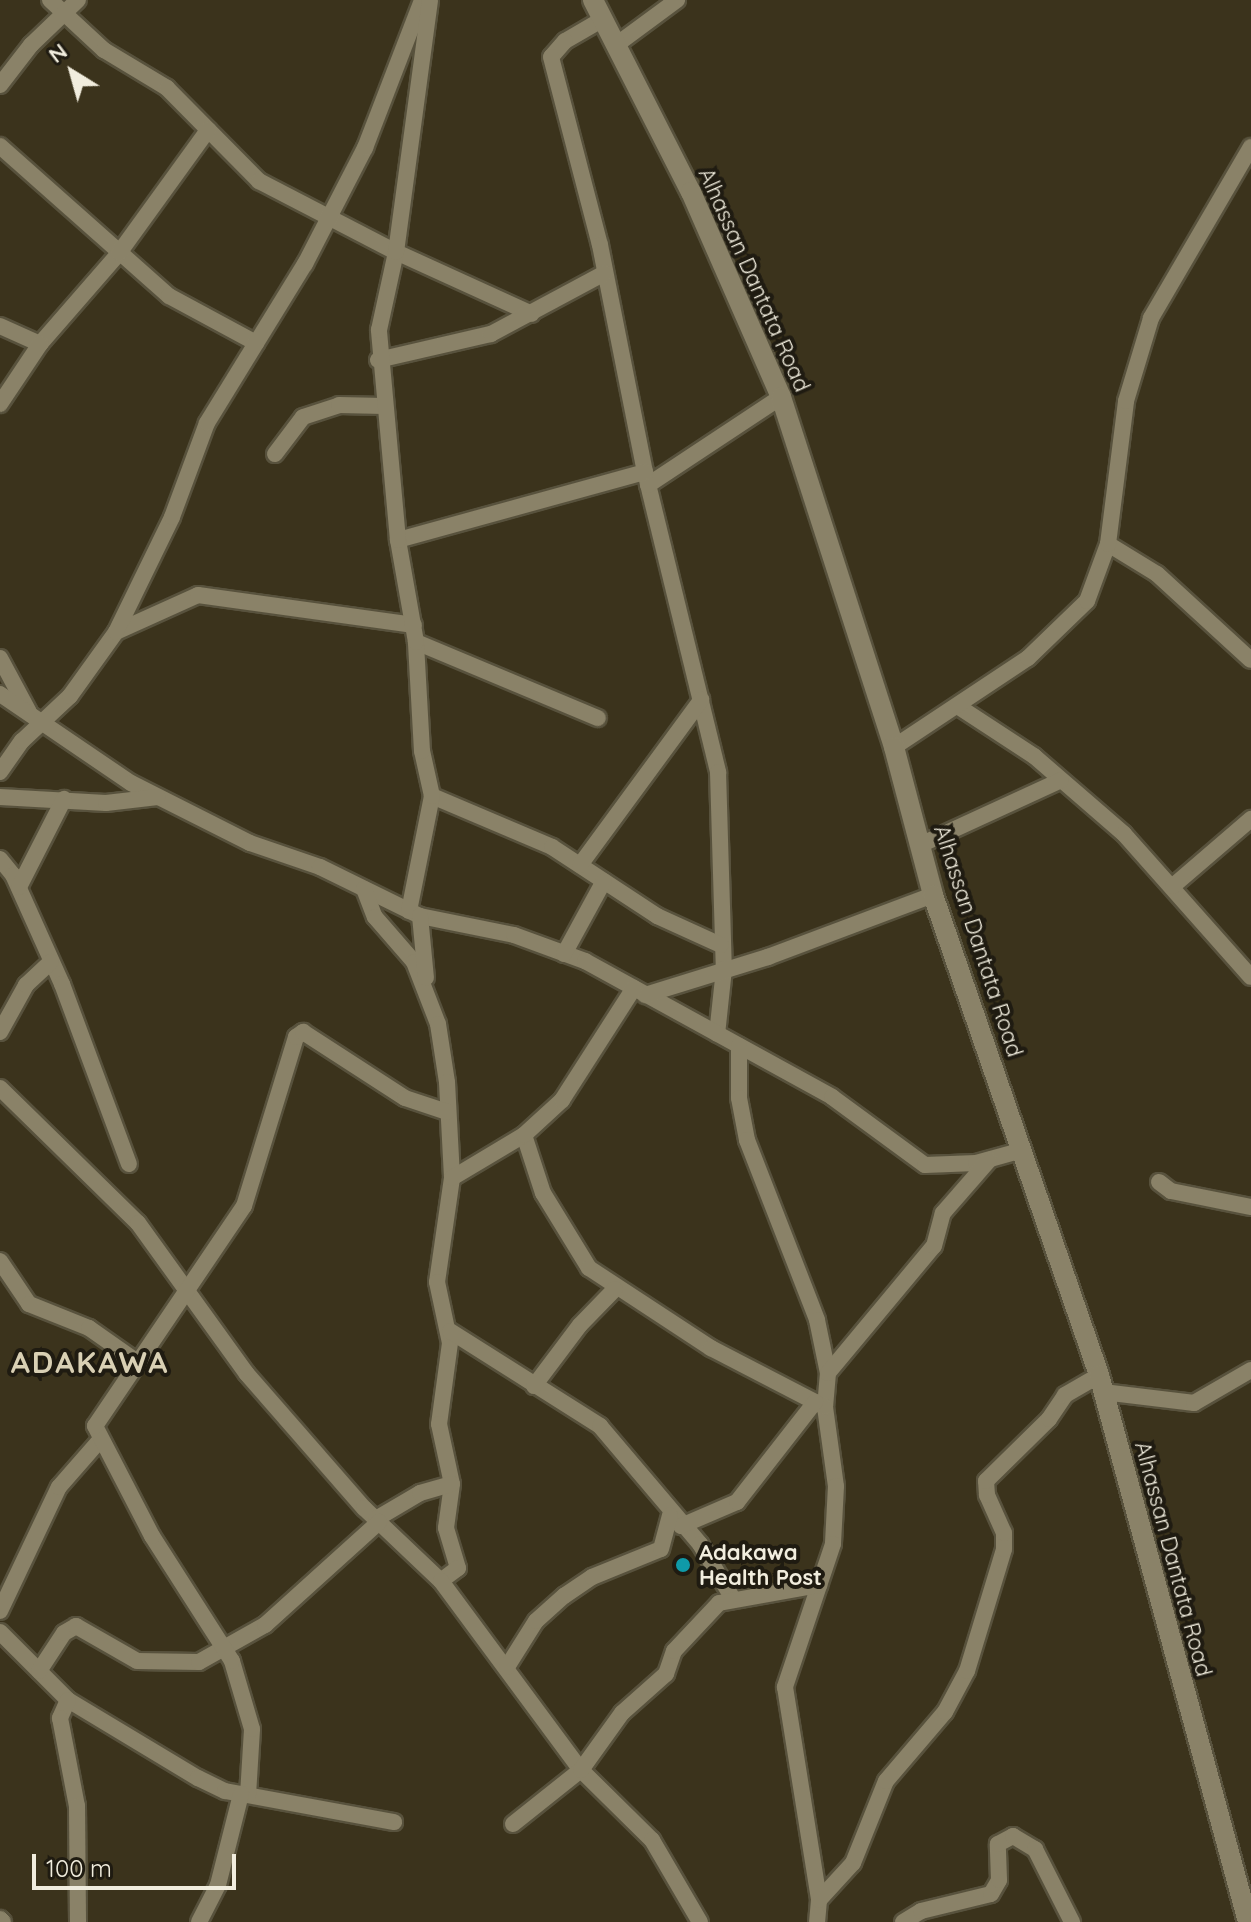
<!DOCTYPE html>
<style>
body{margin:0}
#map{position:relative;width:1251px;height:1922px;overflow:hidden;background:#3b331c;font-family:Quicksand,sans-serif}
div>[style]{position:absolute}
.roads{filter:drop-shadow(2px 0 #58523d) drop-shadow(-2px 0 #58523d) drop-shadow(0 2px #58523d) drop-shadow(0 -2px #58523d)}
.minor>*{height:16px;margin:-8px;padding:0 8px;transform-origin:8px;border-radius:8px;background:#8a8268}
.tertiary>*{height:20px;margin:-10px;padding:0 10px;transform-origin:10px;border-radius:10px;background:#8a8268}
.dots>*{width:22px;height:22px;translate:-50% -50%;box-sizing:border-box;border:4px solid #1f1b11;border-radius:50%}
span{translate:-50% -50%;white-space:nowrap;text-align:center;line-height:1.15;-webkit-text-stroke:8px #1f1b11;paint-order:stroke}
.street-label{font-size:22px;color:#f1edde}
.poi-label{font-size:22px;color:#f1edde;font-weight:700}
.left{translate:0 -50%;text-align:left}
.district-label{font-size:30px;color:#d9d0b4;font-weight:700;letter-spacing:2px}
.north{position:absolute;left:32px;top:32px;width:80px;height:80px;-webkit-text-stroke:6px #1f1b11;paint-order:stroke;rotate:323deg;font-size:22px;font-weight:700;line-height:32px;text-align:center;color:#f1edde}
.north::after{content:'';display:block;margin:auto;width:28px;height:36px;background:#f1edde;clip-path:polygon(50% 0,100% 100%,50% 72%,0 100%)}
.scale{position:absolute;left:32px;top:1854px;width:204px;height:36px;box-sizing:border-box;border:4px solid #f1edde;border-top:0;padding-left:10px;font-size:24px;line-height:28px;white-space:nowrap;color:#f1edde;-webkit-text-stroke:6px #1f1b11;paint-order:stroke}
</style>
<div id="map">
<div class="roads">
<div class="minor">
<i style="left:50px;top:0;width:74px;rotate:42.8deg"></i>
<i style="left:104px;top:50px;width:74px;rotate:31.1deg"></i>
<i style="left:167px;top:88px;width:131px;rotate:45.3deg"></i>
<i style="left:259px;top:181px;width:154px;rotate:27.4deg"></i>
<i style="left:396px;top:252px;width:149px;rotate:24.5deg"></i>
<i style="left:603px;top:19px;width:44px;rotate:149.9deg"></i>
<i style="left:565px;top:41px;width:21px;rotate:131deg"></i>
<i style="left:551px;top:57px;width:194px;rotate:75.4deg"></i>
<i style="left:600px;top:245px;width:231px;rotate:78.8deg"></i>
<i style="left:645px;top:472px;width:309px;rotate:76.3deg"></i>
<i style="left:718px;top:772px;width:197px;rotate:88.3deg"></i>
<i style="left:724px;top:969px;width:65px;rotate:96.1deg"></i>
<i style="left:616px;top:45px;width:76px;rotate:-36.4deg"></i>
<i style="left:0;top:85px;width:51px;rotate:-52.2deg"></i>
<i style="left:31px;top:45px;width:65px;rotate:-43.8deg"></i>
<i style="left:0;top:146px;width:226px;rotate:41.6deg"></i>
<i style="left:169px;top:296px;width:99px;rotate:28.4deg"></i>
<i style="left:0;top:326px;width:44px;rotate:24.2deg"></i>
<i style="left:40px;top:344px;width:121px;rotate:-49deg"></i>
<i style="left:119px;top:253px;width:152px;rotate:-54.1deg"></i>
<i style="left:378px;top:360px;width:116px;rotate:-13deg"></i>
<i style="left:491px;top:334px;width:129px;rotate:-28.2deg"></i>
<i style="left:0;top:404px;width:72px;rotate:-56.3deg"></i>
<i style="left:275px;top:454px;width:46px;rotate:-52.9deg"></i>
<i style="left:303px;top:417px;width:38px;rotate:-18deg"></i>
<i style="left:339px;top:405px;width:45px;rotate:1.3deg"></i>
<i style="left:648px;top:485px;width:159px;rotate:-33.5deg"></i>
<i style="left:398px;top:540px;width:256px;rotate:-15.4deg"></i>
<i style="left:1108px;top:544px;width:57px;rotate:31.5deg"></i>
<i style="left:1157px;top:574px;width:127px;rotate:42.5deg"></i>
<i style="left:116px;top:632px;width:90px;rotate:-24.3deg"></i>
<i style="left:198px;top:595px;width:218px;rotate:7.9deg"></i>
<i style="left:416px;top:642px;width:197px;rotate:22.7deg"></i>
<i style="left:0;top:658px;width:61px;rotate:61.8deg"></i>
<i style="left:0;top:694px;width:158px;rotate:34.2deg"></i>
<i style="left:131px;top:783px;width:133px;rotate:26.8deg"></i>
<i style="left:250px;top:843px;width:74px;rotate:18.9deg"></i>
<i style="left:320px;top:867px;width:111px;rotate:26.1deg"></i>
<i style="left:420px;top:916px;width:96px;rotate:11.4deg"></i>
<i style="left:514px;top:935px;width:76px;rotate:20.1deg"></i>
<i style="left:585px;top:961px;width:282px;rotate:28.8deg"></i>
<i style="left:832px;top:1097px;width:115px;rotate:36.2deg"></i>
<i style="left:925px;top:1165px;width:51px;rotate:-2.2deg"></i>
<i style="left:976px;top:1163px;width:49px;rotate:-15.5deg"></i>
<i style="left:959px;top:707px;width:90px;rotate:33.2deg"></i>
<i style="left:1034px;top:756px;width:119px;rotate:40.9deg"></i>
<i style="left:1124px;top:834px;width:191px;rotate:48.4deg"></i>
<i style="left:894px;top:747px;width:161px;rotate:-33.6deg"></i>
<i style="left:1028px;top:658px;width:82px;rotate:-44deg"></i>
<i style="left:1087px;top:601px;width:61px;rotate:-69.8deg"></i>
<i style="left:1108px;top:544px;width:144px;rotate:-82.8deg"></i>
<i style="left:1126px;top:401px;width:87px;rotate:-73.2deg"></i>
<i style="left:1151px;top:318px;width:198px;rotate:-59.7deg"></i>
<i style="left:0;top:772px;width:38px;rotate:-55deg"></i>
<i style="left:22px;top:741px;width:66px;rotate:-43.2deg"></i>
<i style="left:70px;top:696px;width:79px;rotate:-54.3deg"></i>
<i style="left:116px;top:632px;width:128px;rotate:-64deg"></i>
<i style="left:172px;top:517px;width:100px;rotate:-69.6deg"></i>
<i style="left:207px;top:423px;width:187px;rotate:-58.4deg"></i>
<i style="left:305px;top:264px;width:131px;rotate:-62.7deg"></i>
<i style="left:365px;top:148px;width:159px;rotate:-68.9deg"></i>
<i style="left:432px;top:796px;width:130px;rotate:23deg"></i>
<i style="left:552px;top:847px;width:126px;rotate:33.3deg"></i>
<i style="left:657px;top:916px;width:70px;rotate:24.4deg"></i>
<i style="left:0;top:797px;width:106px;rotate:3.2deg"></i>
<i style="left:106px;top:803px;width:52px;rotate:-6.6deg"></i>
<i style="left:920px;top:845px;width:155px;rotate:-24.7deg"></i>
<i style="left:0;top:859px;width:21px;rotate:51deg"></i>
<i style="left:13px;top:875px;width:120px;rotate:65.8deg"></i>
<i style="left:62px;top:984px;width:192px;rotate:69.6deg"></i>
<i style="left:580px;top:865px;width:205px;rotate:-53.7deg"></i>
<i style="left:1173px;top:886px;width:103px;rotate:-40.7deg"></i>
<i style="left:19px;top:887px;width:99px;rotate:-62.9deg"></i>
<i style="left:364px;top:889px;width:30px;rotate:69deg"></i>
<i style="left:375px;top:917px;width:60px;rotate:49.1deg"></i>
<i style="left:414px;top:962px;width:66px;rotate:68.8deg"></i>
<i style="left:438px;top:1024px;width:59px;rotate:81.2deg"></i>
<i style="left:447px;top:1082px;width:96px;rotate:87deg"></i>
<i style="left:452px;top:1178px;width:105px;rotate:98.2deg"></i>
<i style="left:437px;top:1282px;width:62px;rotate:78deg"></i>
<i style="left:450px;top:1343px;width:82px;rotate:97.7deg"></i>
<i style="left:439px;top:1424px;width:61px;rotate:77.8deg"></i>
<i style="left:452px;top:1484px;width:44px;rotate:97.8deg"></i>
<i style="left:446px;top:1528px;width:42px;rotate:73.3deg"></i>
<i style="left:458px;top:1568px;width:21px;rotate:143deg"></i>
<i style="left:409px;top:911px;width:117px;rotate:-78.7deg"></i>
<i style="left:432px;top:796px;width:46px;rotate:-102.5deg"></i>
<i style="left:422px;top:751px;width:109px;rotate:-93.2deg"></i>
<i style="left:416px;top:642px;width:104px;rotate:-100deg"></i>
<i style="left:398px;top:540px;width:211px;rotate:-95.2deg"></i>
<i style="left:379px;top:330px;width:80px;rotate:-77.7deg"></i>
<i style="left:396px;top:252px;width:254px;rotate:-82.3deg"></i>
<i style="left:420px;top:916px;width:62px;rotate:84.5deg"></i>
<i style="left:564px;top:954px;width:83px;rotate:-61.3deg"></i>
<i style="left:645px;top:995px;width:129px;rotate:-17.2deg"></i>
<i style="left:768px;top:957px;width:176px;rotate:-20.6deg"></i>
<i style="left:0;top:1032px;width:54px;rotate:-61deg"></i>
<i style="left:26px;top:985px;width:34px;rotate:-43deg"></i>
<i style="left:739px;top:1046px;width:52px;rotate:90deg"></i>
<i style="left:739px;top:1098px;width:43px;rotate:79.2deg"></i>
<i style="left:747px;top:1140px;width:193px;rotate:68.7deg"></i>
<i style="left:817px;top:1320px;width:54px;rotate:78.3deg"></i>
<i style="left:828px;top:1373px;width:34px;rotate:95deg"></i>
<i style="left:825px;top:1407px;width:80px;rotate:82.1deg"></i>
<i style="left:836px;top:1486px;width:58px;rotate:93deg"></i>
<i style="left:833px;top:1544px;width:151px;rotate:108.6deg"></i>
<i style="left:785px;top:1687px;width:216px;rotate:80.9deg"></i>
<i style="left:819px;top:1900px;width:22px;rotate:95deg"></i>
<i style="left:0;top:1088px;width:193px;rotate:44.4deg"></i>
<i style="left:138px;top:1223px;width:186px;rotate:54.2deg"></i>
<i style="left:247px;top:1374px;width:178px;rotate:48.9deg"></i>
<i style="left:364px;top:1508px;width:106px;rotate:43.5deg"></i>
<i style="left:441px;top:1581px;width:235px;rotate:53.5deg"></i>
<i style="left:581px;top:1770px;width:100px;rotate:44.6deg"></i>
<i style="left:652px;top:1840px;width:95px;rotate:59.7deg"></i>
<i style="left:524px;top:1135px;width:61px;rotate:71.9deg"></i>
<i style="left:543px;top:1193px;width:88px;rotate:58.5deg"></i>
<i style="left:589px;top:1268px;width:146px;rotate:33.3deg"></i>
<i style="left:711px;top:1348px;width:128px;rotate:27.4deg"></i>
<i style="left:452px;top:1178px;width:84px;rotate:-30.8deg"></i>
<i style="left:524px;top:1135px;width:52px;rotate:-42.6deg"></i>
<i style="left:562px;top:1100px;width:133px;rotate:-57.3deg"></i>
<i style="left:1159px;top:1182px;width:15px;rotate:37deg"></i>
<i style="left:1171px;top:1191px;width:82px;rotate:11.3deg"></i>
<i style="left:0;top:1261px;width:52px;rotate:56deg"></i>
<i style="left:29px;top:1304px;width:65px;rotate:21.8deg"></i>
<i style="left:89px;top:1328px;width:57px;rotate:35.1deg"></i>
<i style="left:450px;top:1331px;width:178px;rotate:32.3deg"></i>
<i style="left:600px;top:1426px;width:155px;rotate:49.7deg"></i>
<i style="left:700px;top:1544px;width:62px;rotate:58.9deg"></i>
<i style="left:828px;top:1373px;width:165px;rotate:-50.2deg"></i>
<i style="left:934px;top:1246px;width:34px;rotate:-75deg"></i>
<i style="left:943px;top:1213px;width:70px;rotate:-49deg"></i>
<i style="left:534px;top:1386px;width:76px;rotate:-53deg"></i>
<i style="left:580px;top:1325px;width:50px;rotate:-45.8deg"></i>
<i style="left:1103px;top:1392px;width:92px;rotate:6.9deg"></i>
<i style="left:1194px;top:1403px;width:66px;rotate:-30.1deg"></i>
<i style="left:376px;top:1519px;width:51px;rotate:-30.6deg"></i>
<i style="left:420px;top:1493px;width:33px;rotate:-16deg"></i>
<i style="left:681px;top:1526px;width:61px;rotate:-23.2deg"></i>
<i style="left:737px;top:1502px;width:127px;rotate:-52deg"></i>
<i style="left:0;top:1611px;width:137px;rotate:-64.6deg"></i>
<i style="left:59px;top:1487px;width:64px;rotate:-48.8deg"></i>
<i style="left:0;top:1632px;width:96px;rotate:45deg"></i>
<i style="left:68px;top:1700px;width:152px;rotate:31deg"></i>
<i style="left:198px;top:1778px;width:30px;rotate:26deg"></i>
<i style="left:225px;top:1791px;width:172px;rotate:10.4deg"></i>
<i style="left:507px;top:1667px;width:54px;rotate:-57.8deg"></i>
<i style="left:536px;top:1621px;width:38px;rotate:-42deg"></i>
<i style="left:564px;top:1596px;width:34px;rotate:-34deg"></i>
<i style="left:592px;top:1577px;width:74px;rotate:-22.1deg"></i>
<i style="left:661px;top:1549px;width:35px;rotate:-75deg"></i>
<i style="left:39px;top:1671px;width:45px;rotate:-56.7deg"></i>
<i style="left:64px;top:1633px;width:14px;rotate:-30deg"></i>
<i style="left:76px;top:1626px;width:70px;rotate:29.8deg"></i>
<i style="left:137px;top:1661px;width:62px;rotate:0.9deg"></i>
<i style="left:199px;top:1662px;width:76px;rotate:-29.3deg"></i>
<i style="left:265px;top:1625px;width:154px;rotate:-42.1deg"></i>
<i style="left:68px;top:1700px;width:20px;rotate:114deg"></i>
<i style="left:60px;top:1718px;width:90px;rotate:79.1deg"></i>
<i style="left:77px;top:1806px;width:116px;rotate:89.5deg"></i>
<i style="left:248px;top:1795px;width:66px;rotate:-86.5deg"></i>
<i style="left:252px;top:1729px;width:71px;rotate:-106.4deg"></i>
<i style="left:232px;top:1661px;width:148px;rotate:-122.6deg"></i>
<i style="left:152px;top:1536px;width:124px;rotate:-117.4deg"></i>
<i style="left:95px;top:1426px;width:266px;rotate:-55.9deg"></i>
<i style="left:244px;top:1206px;width:177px;rotate:-72.9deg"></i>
<i style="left:296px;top:1037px;width:9px;rotate:-36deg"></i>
<i style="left:303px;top:1032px;width:121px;rotate:32.9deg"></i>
<i style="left:405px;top:1098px;width:44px;rotate:18.4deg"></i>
<i style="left:513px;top:1824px;width:87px;rotate:-38.5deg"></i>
<i style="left:581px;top:1770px;width:70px;rotate:-54.3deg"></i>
<i style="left:622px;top:1713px;width:59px;rotate:-41.6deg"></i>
<i style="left:666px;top:1674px;width:24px;rotate:-71deg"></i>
<i style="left:674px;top:1651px;width:66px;rotate:-46.8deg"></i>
<i style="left:719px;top:1603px;width:102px;rotate:-10.2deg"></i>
<i style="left:819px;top:1900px;width:50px;rotate:-47.4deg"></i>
<i style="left:853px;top:1863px;width:88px;rotate:-68.1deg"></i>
<i style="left:886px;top:1781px;width:91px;rotate:-49.5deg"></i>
<i style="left:945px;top:1712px;width:47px;rotate:-61.8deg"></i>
<i style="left:967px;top:1671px;width:127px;rotate:-73.1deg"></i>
<i style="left:1004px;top:1549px;width:16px;rotate:-90deg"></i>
<i style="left:1004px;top:1533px;width:42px;rotate:-114.1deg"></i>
<i style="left:987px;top:1495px;width:14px;rotate:-94deg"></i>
<i style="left:986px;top:1481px;width:88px;rotate:-44.5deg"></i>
<i style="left:1049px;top:1419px;width:29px;rotate:-56deg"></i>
<i style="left:1065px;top:1395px;width:39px;rotate:-30deg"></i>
<i style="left:0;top:1919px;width:4px;rotate:45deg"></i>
<i style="left:199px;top:1922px;width:42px;rotate:-62.8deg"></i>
<i style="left:218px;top:1885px;width:94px;rotate:-75.8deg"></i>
<i style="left:903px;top:1922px;width:21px;rotate:-31deg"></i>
<i style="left:921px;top:1911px;width:72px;rotate:-13.7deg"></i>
<i style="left:991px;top:1894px;width:16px;rotate:-60deg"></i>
<i style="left:999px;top:1880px;width:36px;rotate:-92deg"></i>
<i style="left:998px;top:1844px;width:17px;rotate:-28deg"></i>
<i style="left:1013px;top:1836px;width:26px;rotate:31deg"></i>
<i style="left:1035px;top:1849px;width:82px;rotate:63.1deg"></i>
</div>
<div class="tertiary">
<i style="left:593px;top:0;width:216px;rotate:63deg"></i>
<i style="left:691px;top:192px;width:224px;rotate:66.3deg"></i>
<i style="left:781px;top:397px;width:368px;rotate:72.1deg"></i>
<i style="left:894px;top:747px;width:153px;rotate:75.2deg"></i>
<i style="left:933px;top:895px;width:508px;rotate:70.92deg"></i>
<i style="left:1099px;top:1375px;width:567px;rotate:74.76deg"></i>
</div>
</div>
<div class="dots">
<i style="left:683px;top:1565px;background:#0f9aa8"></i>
</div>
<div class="street-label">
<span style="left:754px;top:280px;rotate:66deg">Alhassan Dantata Road</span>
<span style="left:978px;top:941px;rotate:72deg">Alhassan Dantata Road</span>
<span style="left:1173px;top:1559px;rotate:75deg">Alhassan Dantata Road</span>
</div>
<div class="poi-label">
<span class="left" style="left:699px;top:1565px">Adakawa<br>Health Post</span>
</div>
<div class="district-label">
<span style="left:90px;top:1362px">ADAKAWA</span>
</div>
<div class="north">N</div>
<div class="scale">100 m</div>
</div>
